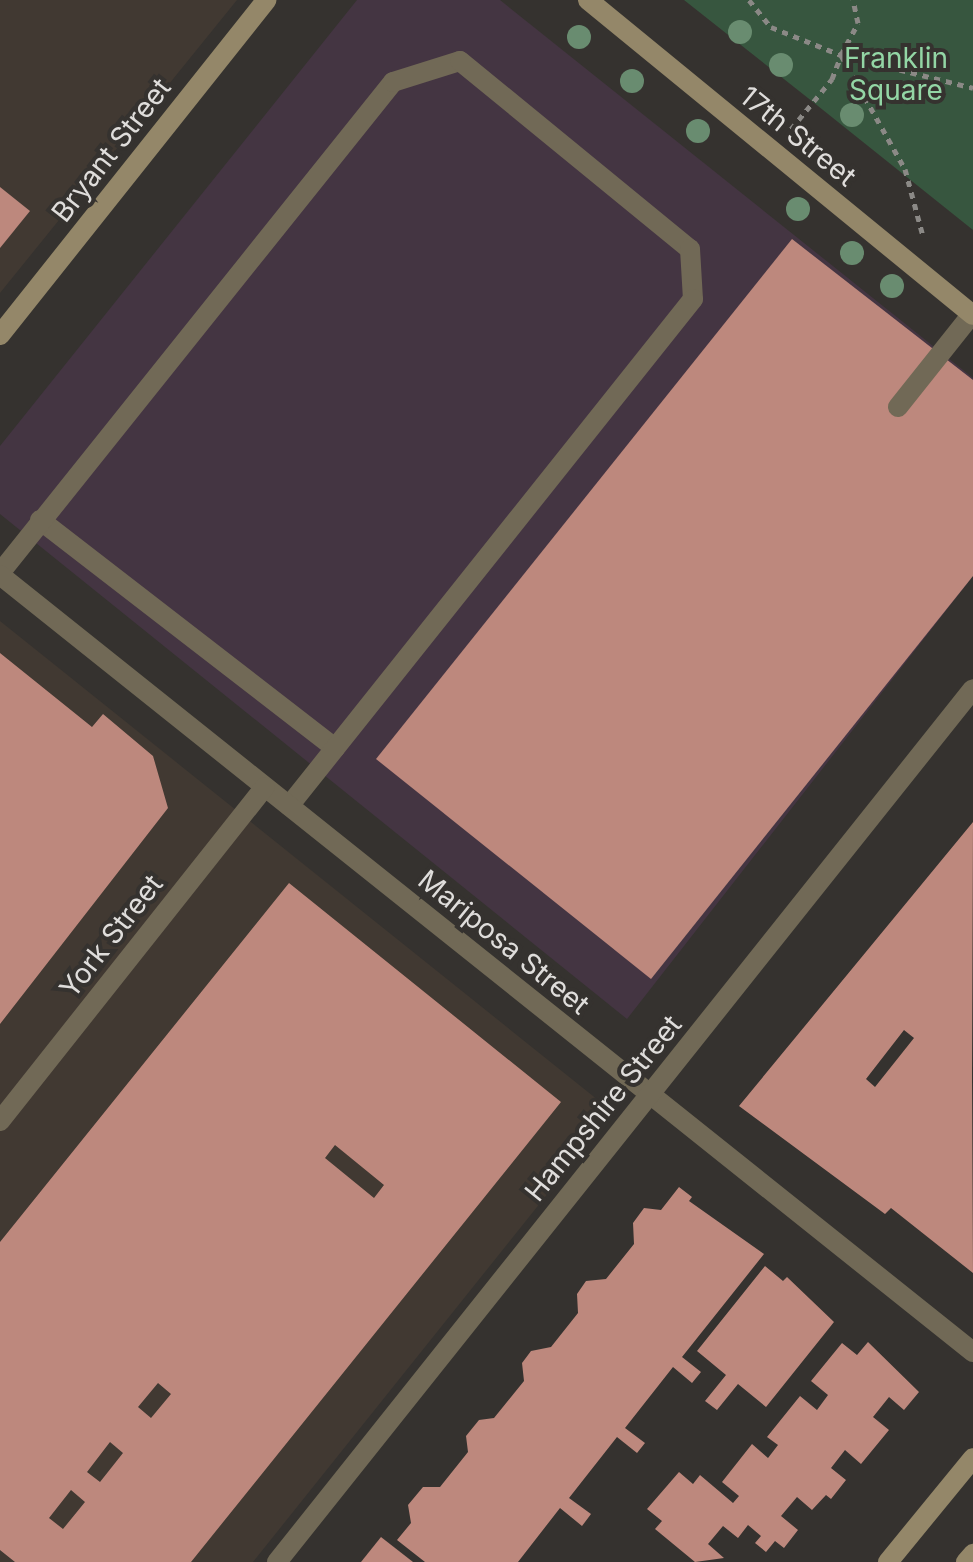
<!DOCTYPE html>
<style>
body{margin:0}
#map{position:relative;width:973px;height:1562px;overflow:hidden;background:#35322f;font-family:Inter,sans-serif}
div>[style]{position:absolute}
.built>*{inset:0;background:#413932}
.industrial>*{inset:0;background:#443542}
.green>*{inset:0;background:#37563f}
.building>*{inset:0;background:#bd887d}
.path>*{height:5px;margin-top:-2.5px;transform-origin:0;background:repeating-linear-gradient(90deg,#8b8986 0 6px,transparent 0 12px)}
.lane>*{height:20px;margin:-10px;padding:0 10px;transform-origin:10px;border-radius:10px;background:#716956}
.street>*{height:20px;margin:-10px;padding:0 10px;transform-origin:10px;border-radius:10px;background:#716956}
.secondary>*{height:20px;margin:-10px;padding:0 10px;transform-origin:10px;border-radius:10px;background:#948769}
.trees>*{width:24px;height:24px;margin:-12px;border-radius:50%;background:#698c70}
span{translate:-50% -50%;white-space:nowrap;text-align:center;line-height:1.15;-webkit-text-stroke:8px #35322f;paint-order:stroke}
.park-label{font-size:28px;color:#93d6a5}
.street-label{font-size:28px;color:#dfdddb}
</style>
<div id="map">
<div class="built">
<i style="clip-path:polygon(0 0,237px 0,0 293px)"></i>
<i style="clip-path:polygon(0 621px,613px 1112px,253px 1562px,0 1562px)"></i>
</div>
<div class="industrial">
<i style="clip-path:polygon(357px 0,500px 0,973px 378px,973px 576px,627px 1019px,0 514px,0 446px)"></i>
</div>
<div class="green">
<i style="clip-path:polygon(684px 0,973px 0,973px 230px,813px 102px)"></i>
</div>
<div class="building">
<i style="clip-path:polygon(0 187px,30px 211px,0 248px)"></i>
<i style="clip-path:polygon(792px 239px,973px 380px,973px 576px,651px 979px,376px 759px)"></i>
<i style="clip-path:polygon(0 653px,92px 727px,103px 714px,153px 756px,168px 808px,0 1024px)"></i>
<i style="clip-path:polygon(evenodd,973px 822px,972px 1076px,973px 1273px,891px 1208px,885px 1214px,739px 1106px,973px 822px,904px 1030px,914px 1038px,875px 1087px,866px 1079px,904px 1030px)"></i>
<i style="clip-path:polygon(evenodd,289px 883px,561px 1102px,191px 1562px,15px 1562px,0 1550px,0 1242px,289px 883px,335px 1145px,384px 1185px,374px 1198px,325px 1158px,335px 1145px,289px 883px,158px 1383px,171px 1394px,151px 1418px,138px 1407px,158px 1383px,289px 883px,110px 1442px,123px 1453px,100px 1482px,87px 1472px,110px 1442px,289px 883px,71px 1490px,85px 1502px,63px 1529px,49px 1518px,71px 1490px)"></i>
<i style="clip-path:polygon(679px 1187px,692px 1197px,689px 1201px,764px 1254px,682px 1357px,701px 1372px,692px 1383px,673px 1367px,625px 1428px,645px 1443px,637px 1453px,617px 1437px,569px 1498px,591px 1514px,582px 1526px,560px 1508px,518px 1562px,425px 1562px,397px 1540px,411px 1523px,408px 1505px,423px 1487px,440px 1487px,468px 1452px,466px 1436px,479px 1420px,494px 1418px,524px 1381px,522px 1363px,531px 1351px,551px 1347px,578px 1313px,577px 1294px,586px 1281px,606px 1279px,634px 1244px,633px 1223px,644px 1208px,661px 1210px)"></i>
<i style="clip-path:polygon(765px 1266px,783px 1281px,787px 1277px,834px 1322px,766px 1407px,738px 1384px,717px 1410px,705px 1401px,726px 1375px,697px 1351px)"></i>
<i style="clip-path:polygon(868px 1342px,919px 1392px,904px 1410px,889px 1397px,873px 1417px,889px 1430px,861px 1464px,845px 1450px,831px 1468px,846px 1480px,831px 1499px,826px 1495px,812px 1510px,797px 1497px,781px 1516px,798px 1530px,784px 1548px,775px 1541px,766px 1552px,755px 1543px,761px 1536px,748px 1525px,738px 1538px,723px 1526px,708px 1544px,724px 1558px,695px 1562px,655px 1529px,662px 1521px,647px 1509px,679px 1472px,693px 1484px,700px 1475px,733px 1503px,739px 1496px,722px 1482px,752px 1444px,768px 1458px,778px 1445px,767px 1437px,800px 1396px,817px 1410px,828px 1395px,811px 1381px,842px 1343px,857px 1355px)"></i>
<i style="clip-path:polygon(381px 1537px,413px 1562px,361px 1562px)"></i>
</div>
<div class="path">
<i style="left:749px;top:0;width:35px;rotate:51deg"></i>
<i style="left:771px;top:27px;width:75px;rotate:21.8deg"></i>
<i style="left:841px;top:55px;width:131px;rotate:60.7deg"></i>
<i style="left:905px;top:169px;width:69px;rotate:75deg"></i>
<i style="left:841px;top:55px;width:36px;rotate:-62deg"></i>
<i style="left:858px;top:23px;width:24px;rotate:-102deg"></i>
<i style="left:791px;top:129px;width:65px;rotate:-50.6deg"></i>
<i style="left:832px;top:79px;width:26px;rotate:-69deg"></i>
<i style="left:841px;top:55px;width:136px;rotate:14deg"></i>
</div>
<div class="lane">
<i style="left:898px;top:407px;width:119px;rotate:-51.5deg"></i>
<i style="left:40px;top:520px;width:373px;rotate:37.7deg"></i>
<i style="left:0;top:573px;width:629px;rotate:-51.33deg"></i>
<i style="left:393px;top:82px;width:70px;rotate:-17.4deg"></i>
<i style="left:460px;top:61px;width:297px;rotate:39.3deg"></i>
<i style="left:690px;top:249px;width:50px;rotate:86.6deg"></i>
<i style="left:693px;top:299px;width:648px;rotate:128.55deg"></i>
</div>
<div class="street">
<i style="left:0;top:575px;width:1245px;rotate:38.61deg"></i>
<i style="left:0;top:1121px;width:426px;rotate:-51.6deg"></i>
<i style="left:277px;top:1562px;width:1116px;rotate:-51.44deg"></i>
</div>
<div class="secondary">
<i style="left:588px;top:0;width:497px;rotate:39.3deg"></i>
<i style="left:0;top:335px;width:428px;rotate:-51.5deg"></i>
<i style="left:888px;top:1562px;width:134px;rotate:-50.7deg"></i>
<i style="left:966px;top:1562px;width:11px;rotate:-49deg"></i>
</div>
<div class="trees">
<i style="left:740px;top:32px"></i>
<i style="left:579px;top:37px"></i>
<i style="left:781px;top:65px"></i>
<i style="left:632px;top:81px"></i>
<i style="left:852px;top:115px"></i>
<i style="left:698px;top:131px"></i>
<i style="left:798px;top:209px"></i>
<i style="left:852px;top:253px"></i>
<i style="left:892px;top:286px"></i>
</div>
<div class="park-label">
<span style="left:896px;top:74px">Franklin<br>Square</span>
</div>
<div class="street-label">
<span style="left:798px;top:136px;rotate:39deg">17th Street</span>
<span style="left:111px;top:150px;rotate:-52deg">Bryant Street</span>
<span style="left:111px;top:936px;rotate:-52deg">York Street</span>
<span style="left:504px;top:942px;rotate:39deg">Mariposa Street</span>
<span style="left:603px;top:1108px;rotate:-51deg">Hampshire Street</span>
</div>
</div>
